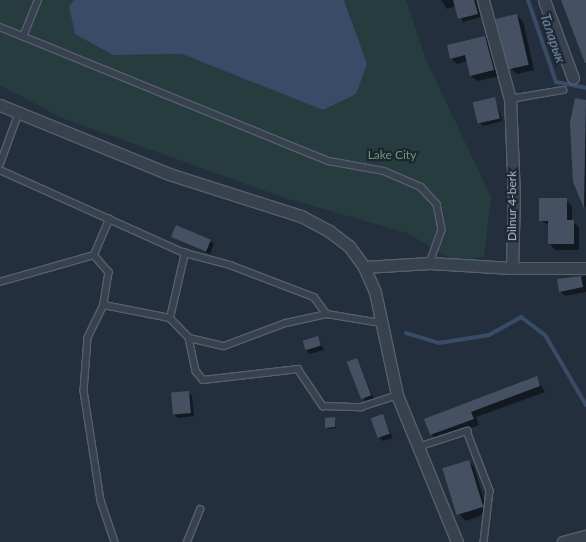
<!DOCTYPE html>
<meta charset="utf-8">
<style>
body{margin:0}
#map{position:relative;width:586px;height:542px;overflow:hidden;background:#242f3e;font-family:Lato,sans-serif}
div>[style]{position:absolute}
.green>*{inset:0;background:#263c3f}
.water>*{inset:0;background:#394c67}
.shadow>*{inset:0;background:#0007;transform-origin:0 0}
.stream>*{height:4px;margin:-2px;padding:0 2px;transform-origin:2px;border-radius:2px;background:#394c67}
.building>*{inset:0;background:#455162;transform-origin:0 0}
.roads{filter:drop-shadow(1px 0 #565f6c) drop-shadow(-1px 0 #565f6c) drop-shadow(0 1px #565f6c) drop-shadow(0 -1px #565f6c)}
.service>*{height:5.5px;margin:-2.75px;padding:0 2.75px;transform-origin:2.75px;border-radius:2.75px;background:#38414e}
.minor>*{height:11px;margin:-5.5px;padding:0 5.5px;transform-origin:5.5px;border-radius:5.5px;background:#38414e}
span{translate:-50% -50%;white-space:nowrap;text-align:center;line-height:1.15;-webkit-text-stroke:4.5px #1d2633;paint-order:stroke}
.park-label{font-size:12px;color:#6b9a76}
.street-label{font-size:12px;color:#b4bcc9}
.water-label{font-size:14px;color:#7c92b1;font-style:italic}
</style>
<div id="map">
<div class="green">
<i style="clip-path:polygon(0 0,74px 0,69px 6px,113px 55px,182px 54px,323px 110px,351px 16px,344px 0,406px 0,426px 60px,491px 197px,484px 256px,456px 262px,407px 233px,285px 198px,62px 118px,0 85px)"></i>
</div>
<div class="water">
<i style="clip-path:polygon(74px 0,344px 0,367px 64px,356px 94px,323px 110px,182px 54px,113px 55px,75px 34px,69px 6px)"></i>
</div>
<div class="shadow">
<i style="clip-path:polygon(441px 0,476px 0,481px 17px,463px 22px,456px 6px,447px 9px)"></i>
<i style="clip-path:polygon(517px 16px,523px 21px,534px 70px,517px 74px,511px 69px)"></i>
<i style="clip-path:polygon(485px 37px,490px 43px,499px 76px,477px 81px,471px 76px,468px 61px,457px 64px,451px 58px)"></i>
<i style="clip-path:polygon(494px 98px,503px 121px,483px 126px,480px 123px)"></i>
<i style="clip-path:polygon(576px 100px,586px 102px,586px 208px,574px 182px)"></i>
<i style="clip-path:polygon(566px 200px,572px 206px,572px 221px,579px 227px,579px 250px,555px 250px,550px 244px,550px 226px,540px 220px)"></i>
<i style="clip-path:polygon(177px 226px,211px 241px,214px 244px,210px 254px,177px 240px,173px 237px)"></i>
<i style="clip-path:polygon(586px 276px,586px 292px,565px 296px,561px 292px,558px 280px)"></i>
<i style="clip-path:polygon(318px 338px,324px 350px,310px 354px,306px 350px)"></i>
<i style="left:357px;top:359px;width:43px;height:9px;rotate:67deg"></i>
<i style="clip-path:polygon(536px 378px,545px 392px,476px 417px,479px 425px,437px 440px,431px 434px,426px 420px)"></i>
<i style="clip-path:polygon(188px 393px,192px 396px,194px 416px,178px 418px,174px 414px)"></i>
<i style="clip-path:polygon(382px 416px,393px 438px,383px 441px,379px 437px)"></i>
<i style="clip-path:polygon(334px 419px,336px 428px,328px 429px,327px 427px)"></i>
<i style="clip-path:polygon(468px 461px,474px 467px,488px 513px,466px 521px,460px 515px,444px 470px)"></i>
</div>
<div class="stream">
<i style="left:528px;top:0;width:87px;rotate:71.1deg"></i>
<i style="left:556px;top:82px;width:31px;rotate:11deg"></i>
<i style="left:406px;top:333px;width:34px;rotate:17deg"></i>
<i style="left:439px;top:343px;width:51px;rotate:-9.1deg"></i>
<i style="left:489px;top:335px;width:37px;rotate:-29deg"></i>
<i style="left:521px;top:317px;width:30px;rotate:37deg"></i>
<i style="left:545px;top:335px;width:81px;rotate:59.6deg"></i>
</div>
<div class="building">
<i style="clip-path:polygon(453px 0,474px 0,478px 14px,458px 19px)"></i>
<i style="clip-path:polygon(561px 0,586px 0,586px 63px,585px 63px)"></i>
<i style="left:517px;top:14px;width:52px;height:22px;rotate:77deg"></i>
<i style="clip-path:polygon(485px 36px,494px 70px,470px 76px,465px 55px,450px 59px,447px 45px)"></i>
<i style="left:495px;top:97px;width:22px;height:23px;rotate:77deg"></i>
<i style="clip-path:polygon(575px 98px,586px 100px,584px 208px,573px 182px,570px 123px)"></i>
<i style="clip-path:polygon(539px 198px,567px 198px,567px 220px,574px 220px,574px 244px,548px 244px,548px 221px,539px 221px)"></i>
<i style="left:176px;top:225px;width:38px;height:13px;rotate:23deg"></i>
<i style="clip-path:polygon(581px 276px,583px 287px,559px 292px,557px 279px)"></i>
<i style="left:318px;top:336px;width:10px;height:16px;rotate:73deg"></i>
<i style="left:357px;top:358px;width:40px;height:11px;rotate:69deg"></i>
<i style="clip-path:polygon(537px 376px,540px 386px,471px 412px,474px 419px,430px 435px,424px 419px)"></i>
<i style="left:189px;top:391px;width:22px;height:18px;rotate:85deg"></i>
<i style="left:383px;top:414px;width:21px;height:13px;rotate:71deg"></i>
<i style="clip-path:polygon(335px 417px,335px 427px,325px 428px,325px 418px)"></i>
<i style="left:469px;top:460px;width:49px;height:28px;rotate:73deg"></i>
</div>
<div class="roads">
<div class="service">
<i style="left:0;top:27px;width:355px;rotate:22.2deg"></i>
<i style="left:329px;top:161px;width:56px;rotate:10.3deg"></i>
<i style="left:384px;top:171px;width:40px;rotate:23.4deg"></i>
<i style="left:421px;top:187px;width:23px;rotate:47deg"></i>
<i style="left:437px;top:204px;width:26px;rotate:79deg"></i>
<i style="left:442px;top:230px;width:35px;rotate:110deg"></i>
<i style="left:23px;top:37px;width:40px;rotate:-68deg"></i>
<i style="left:510px;top:99px;width:54px;rotate:-9.6deg"></i>
<i style="left:0;top:164px;width:52px;rotate:-69.8deg"></i>
<i style="left:0;top:170px;width:203px;rotate:24.2deg"></i>
<i style="left:185px;top:253px;width:47px;rotate:14.9deg"></i>
<i style="left:230px;top:265px;width:90px;rotate:20.9deg"></i>
<i style="left:314px;top:297px;width:21px;rotate:53deg"></i>
<i style="left:94px;top:255px;width:39px;rotate:-67deg"></i>
<i style="left:0;top:282px;width:98px;rotate:-16deg"></i>
<i style="left:94px;top:255px;width:23px;rotate:49deg"></i>
<i style="left:109px;top:272px;width:33px;rotate:99deg"></i>
<i style="left:104px;top:305px;width:67px;rotate:11.1deg"></i>
<i style="left:170px;top:318px;width:28px;rotate:46deg"></i>
<i style="left:189px;top:338px;width:34px;rotate:78deg"></i>
<i style="left:196px;top:371px;width:11px;rotate:52deg"></i>
<i style="left:203px;top:380px;width:96px;rotate:-6.6deg"></i>
<i style="left:298px;top:369px;width:45px;rotate:56deg"></i>
<i style="left:323px;top:406px;width:38px;rotate:2deg"></i>
<i style="left:361px;top:407px;width:38px;rotate:-18deg"></i>
<i style="left:104px;top:305px;width:37px;rotate:116deg"></i>
<i style="left:88px;top:338px;width:53px;rotate:94.3deg"></i>
<i style="left:84px;top:391px;width:111px;rotate:81.2deg"></i>
<i style="left:101px;top:501px;width:43px;rotate:71.1deg"></i>
<i style="left:170px;top:318px;width:67px;rotate:-77deg"></i>
<i style="left:189px;top:338px;width:36px;rotate:13deg"></i>
<i style="left:224px;top:346px;width:66px;rotate:-20.4deg"></i>
<i style="left:286px;top:323px;width:42px;rotate:-12.4deg"></i>
<i style="left:327px;top:314px;width:55px;rotate:9.5deg"></i>
<i style="left:418px;top:447px;width:52px;rotate:-18.1deg"></i>
<i style="left:467px;top:431px;width:64px;rotate:69deg"></i>
<i style="left:490px;top:491px;width:51px;rotate:96.7deg"></i>
<i style="left:187px;top:542px;width:35px;rotate:-68deg"></i>
</div>
<div class="minor">
<i style="left:544px;top:0;width:83px;rotate:69.6deg"></i>
<i style="left:0;top:105px;width:183px;rotate:22.2deg"></i>
<i style="left:169px;top:174px;width:139px;rotate:17.7deg"></i>
<i style="left:301px;top:216px;width:32px;rotate:28deg"></i>
<i style="left:329px;top:231px;width:25px;rotate:37deg"></i>
<i style="left:349px;top:246px;width:26px;rotate:54deg"></i>
<i style="left:364px;top:267px;width:27px;rotate:66deg"></i>
<i style="left:375px;top:292px;width:105px;rotate:77.9deg"></i>
<i style="left:397px;top:395px;width:159px;rotate:67.8deg"></i>
<i style="left:364px;top:267px;width:66px;rotate:-3.5deg"></i>
<i style="left:430px;top:263px;width:82px;rotate:3.5deg"></i>
<i style="left:512px;top:268px;width:71px;rotate:-88.4deg"></i>
<i style="left:514px;top:197px;width:98px;rotate:-92.3deg"></i>
<i style="left:510px;top:99px;width:103px;rotate:-105.3deg"></i>
<i style="left:512px;top:268px;width:74px"></i>
<i style="left:563px;top:542px;width:24px;rotate:-15deg"></i>
</div>
</div>
<div class="park-label">
<span style="left:392px;top:155px">Lake City</span>
</div>
<div class="street-label">
<span style="left:512px;top:206px;rotate:-90deg">Dilnur 4-berk</span>
</div>
<div class="water-label">
<span style="left:553px;top:38px;rotate:71deg">Таларык</span>
</div>
</div>
